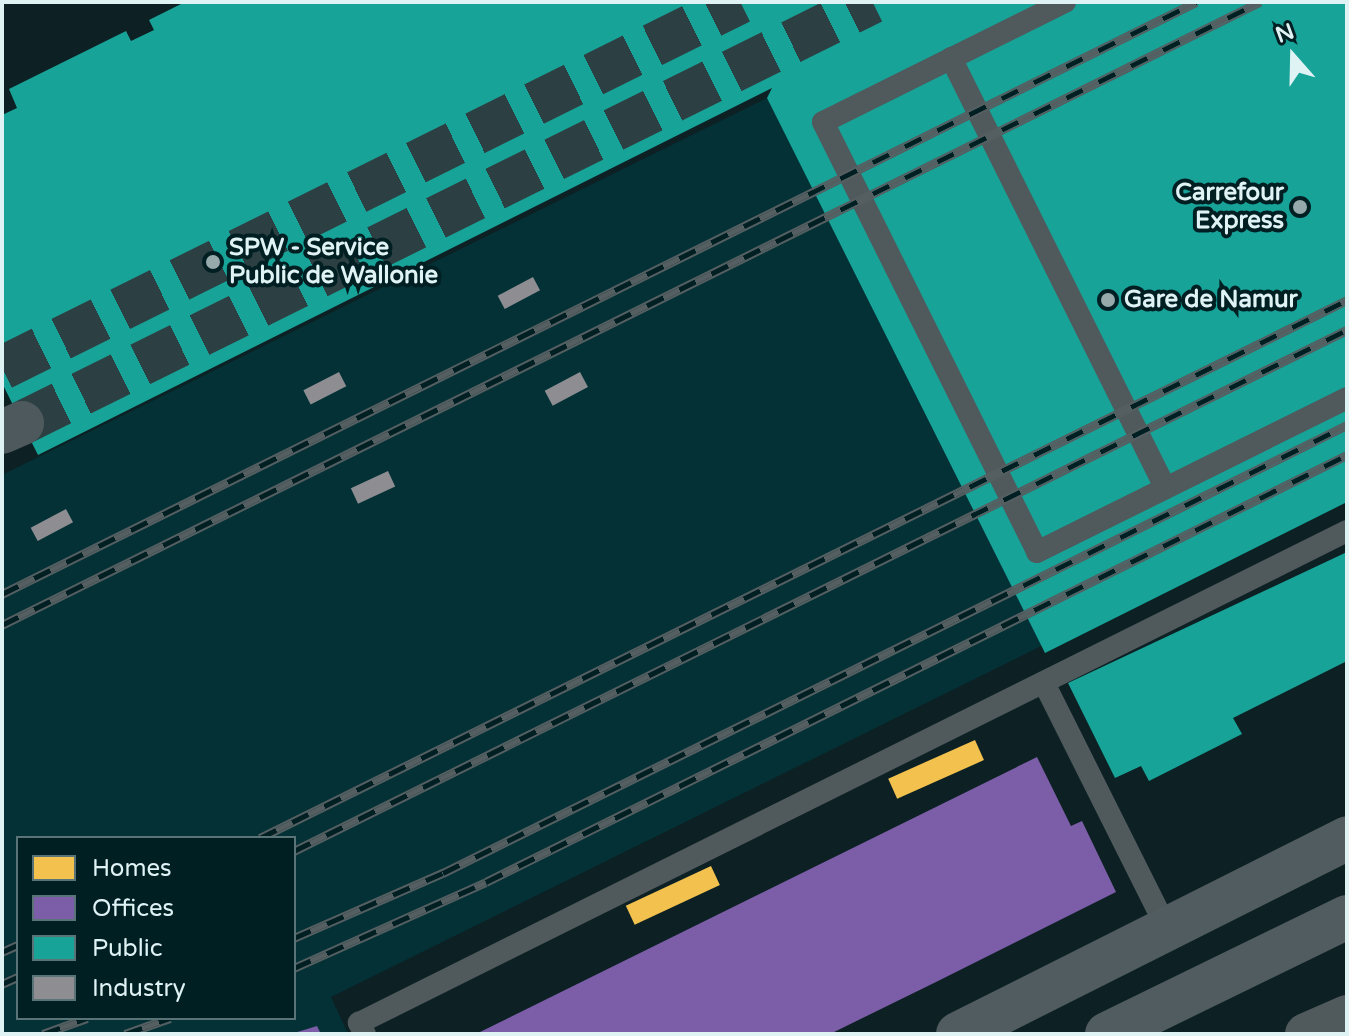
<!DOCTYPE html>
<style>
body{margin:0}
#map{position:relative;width:1349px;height:1036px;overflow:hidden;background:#0d2124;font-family:"Varela Round",sans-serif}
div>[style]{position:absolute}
.built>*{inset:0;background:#033136}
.homes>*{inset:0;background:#f2c14e;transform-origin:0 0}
.offices>*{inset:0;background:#7b5ea7}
.public>*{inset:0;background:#17a398}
.industry>*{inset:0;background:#8d8d92;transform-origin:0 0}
.primary-tunnel>*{height:44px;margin-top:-22px;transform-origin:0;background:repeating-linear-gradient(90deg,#2c4043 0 44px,transparent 0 66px)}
.lane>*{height:22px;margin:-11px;padding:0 11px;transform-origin:11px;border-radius:11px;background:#50595b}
.street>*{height:42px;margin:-21px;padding:0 21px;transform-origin:21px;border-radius:21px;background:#50595b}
.secondary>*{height:44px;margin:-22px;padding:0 22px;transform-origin:22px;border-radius:22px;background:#505c5f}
.primary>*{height:44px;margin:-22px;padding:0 22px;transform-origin:22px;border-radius:22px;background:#4d595c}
.rail>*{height:9px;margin-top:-4.5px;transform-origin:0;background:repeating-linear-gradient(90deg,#001f23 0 18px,#555f61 0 36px);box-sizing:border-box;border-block:2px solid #555f61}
.dots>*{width:22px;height:22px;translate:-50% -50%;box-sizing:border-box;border:4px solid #001f23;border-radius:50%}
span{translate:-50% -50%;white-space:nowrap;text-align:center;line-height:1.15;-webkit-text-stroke:8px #001f23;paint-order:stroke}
.poi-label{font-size:24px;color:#dff2f4;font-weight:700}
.right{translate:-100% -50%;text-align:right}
.left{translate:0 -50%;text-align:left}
.frame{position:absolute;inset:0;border:4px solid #dff2f4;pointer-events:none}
.legend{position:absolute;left:16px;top:836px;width:280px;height:184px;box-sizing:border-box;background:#001f23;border:2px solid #597377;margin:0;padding:10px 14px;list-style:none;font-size:24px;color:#dff2f4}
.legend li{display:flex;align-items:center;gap:16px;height:40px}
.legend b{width:40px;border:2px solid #597377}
.north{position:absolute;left:1253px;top:16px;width:80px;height:80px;-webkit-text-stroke:6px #001f23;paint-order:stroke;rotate:340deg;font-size:22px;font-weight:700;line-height:32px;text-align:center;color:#dff2f4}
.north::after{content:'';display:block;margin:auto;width:28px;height:36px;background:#dff2f4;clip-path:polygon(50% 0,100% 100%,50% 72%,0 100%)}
</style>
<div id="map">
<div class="built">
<i style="clip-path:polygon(evenodd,767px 98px,1347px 495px,331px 997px,348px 1034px,2px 1034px,2px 475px,767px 98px,18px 838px,294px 838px,294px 1018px,18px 1018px,18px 838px)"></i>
</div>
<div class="homes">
<i style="left:975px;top:740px;width:22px;height:95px;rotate:66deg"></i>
<i style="left:711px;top:866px;width:21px;height:94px;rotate:65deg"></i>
</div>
<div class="offices">
<i style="clip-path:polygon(1037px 757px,1071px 826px,1082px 821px,1116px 892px,936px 982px,830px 1034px,476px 1034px)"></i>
<i style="clip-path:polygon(317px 1026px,321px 1034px,294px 1034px,294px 1033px)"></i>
</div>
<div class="public">
<i style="clip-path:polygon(185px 2px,1347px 2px,1347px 502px,1045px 653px,767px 98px,772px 88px,38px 455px,2px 383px,2px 115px,17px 108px,9px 89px,126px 31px,131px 41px,154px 30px,149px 20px)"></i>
<i style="clip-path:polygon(1347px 552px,1347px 661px,1233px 718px,1242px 734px,1149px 781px,1141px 766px,1115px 778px,1068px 683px)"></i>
</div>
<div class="industry">
<i style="left:533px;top:277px;width:15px;height:40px;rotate:62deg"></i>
<i style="left:339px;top:372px;width:16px;height:40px;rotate:63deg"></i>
<i style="left:580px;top:372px;width:17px;height:40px;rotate:62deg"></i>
<i style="left:388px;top:471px;width:17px;height:41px;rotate:65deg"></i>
<i style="left:66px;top:509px;width:15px;height:40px;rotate:62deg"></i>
</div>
<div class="primary-tunnel">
<i style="left:2px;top:368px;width:824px;rotate:-26.38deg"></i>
<i style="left:22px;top:423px;width:949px;rotate:-26.35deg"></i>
</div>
<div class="lane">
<i style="left:1065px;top:2px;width:270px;rotate:153.6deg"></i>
<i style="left:823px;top:122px;width:480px;rotate:63.5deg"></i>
<i style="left:1037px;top:552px;width:346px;rotate:-26.4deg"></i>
<i style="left:951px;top:58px;width:480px;rotate:63.5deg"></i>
<i style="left:1044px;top:683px;width:275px;rotate:63.4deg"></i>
<i style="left:365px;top:1034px;width:13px;rotate:-119deg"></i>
<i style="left:359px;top:1023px;width:1104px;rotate:-26.47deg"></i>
</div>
<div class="street">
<i style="left:1306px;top:1034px;width:45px;rotate:-23.7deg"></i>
</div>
<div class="secondary">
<i style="left:958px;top:1034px;width:436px;rotate:-26.7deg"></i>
<i style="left:1107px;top:1034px;width:267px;rotate:-26deg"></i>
</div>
<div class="primary">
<i style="left:2px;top:432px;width:22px;rotate:-24deg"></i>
</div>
<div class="rail">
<i style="left:2px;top:594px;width:1333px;rotate:-26.37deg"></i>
<i style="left:2px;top:625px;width:1404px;rotate:-26.35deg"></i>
<i style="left:260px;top:838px;width:1213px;rotate:-26.33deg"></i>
<i style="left:294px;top:851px;width:1175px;rotate:-26.33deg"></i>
<i style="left:294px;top:938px;width:163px;rotate:-23.6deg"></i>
<i style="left:443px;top:873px;width:1009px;rotate:-26.36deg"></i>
<i style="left:2px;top:952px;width:17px;rotate:-24deg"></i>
<i style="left:294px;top:968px;width:210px;rotate:-24.1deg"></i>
<i style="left:486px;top:882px;width:961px;rotate:-26.38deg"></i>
<i style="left:2px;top:984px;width:17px;rotate:-24deg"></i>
<i style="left:43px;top:1034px;width:47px;rotate:-20deg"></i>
<i style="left:125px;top:1034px;width:48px;rotate:-19.6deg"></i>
</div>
<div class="dots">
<i style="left:1300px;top:207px;background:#96a9ab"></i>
<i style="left:213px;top:262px;background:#96a9ab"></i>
<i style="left:1108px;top:300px;background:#96a9ab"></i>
</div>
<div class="poi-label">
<span class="right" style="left:1284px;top:207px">Carrefour<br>Express</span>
<span class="left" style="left:229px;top:262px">SPW - Service<br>Public de Wallonie</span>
<span class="left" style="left:1124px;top:300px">Gare de Namur</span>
</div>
<div class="frame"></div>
<ul class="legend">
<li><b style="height:22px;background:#f2c14e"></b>Homes</li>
<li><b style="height:22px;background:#7b5ea7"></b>Offices</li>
<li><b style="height:22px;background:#17a398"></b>Public</li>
<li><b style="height:22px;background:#8d8d92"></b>Industry</li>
</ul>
<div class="north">N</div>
</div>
